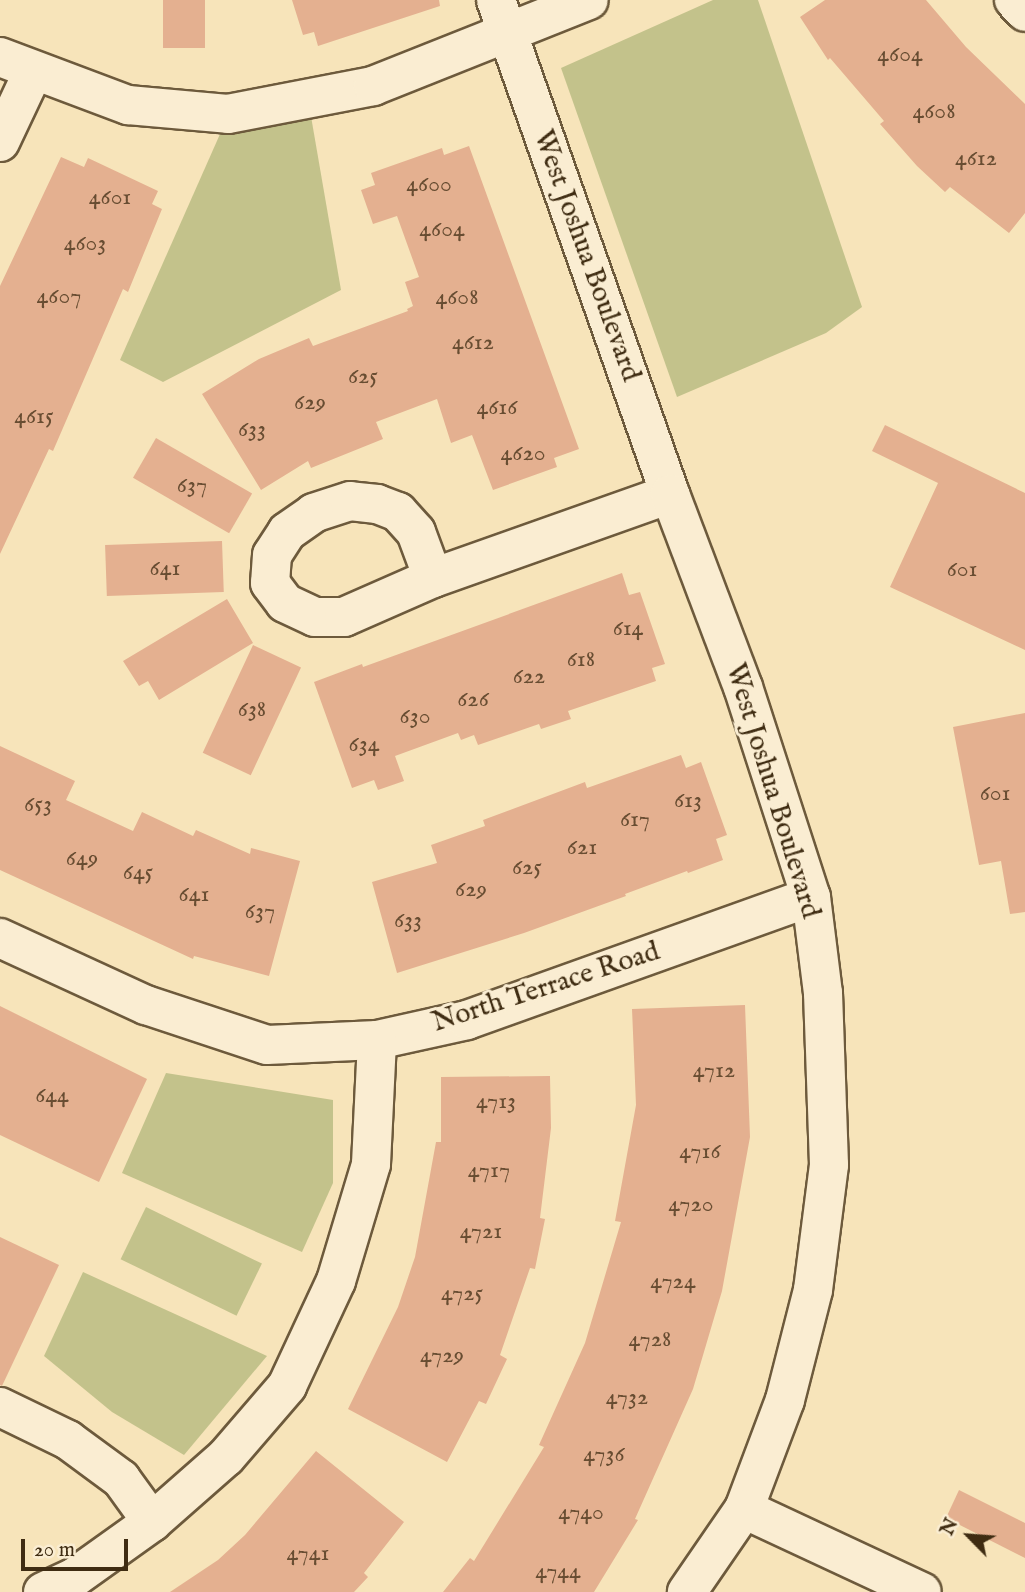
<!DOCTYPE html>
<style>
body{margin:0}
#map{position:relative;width:1025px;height:1592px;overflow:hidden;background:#f7e4ba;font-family:"IM FELL English",serif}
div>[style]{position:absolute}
.green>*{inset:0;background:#c3c28b;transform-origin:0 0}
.building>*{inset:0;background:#e4b090;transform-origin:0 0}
.roads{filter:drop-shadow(2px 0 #6d5a3c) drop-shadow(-2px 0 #6d5a3c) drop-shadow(0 2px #6d5a3c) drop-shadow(0 -2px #6d5a3c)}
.minor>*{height:38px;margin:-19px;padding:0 19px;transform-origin:19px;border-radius:19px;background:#faedd2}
.tertiary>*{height:38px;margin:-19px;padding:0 19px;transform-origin:19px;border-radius:19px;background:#faedd2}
span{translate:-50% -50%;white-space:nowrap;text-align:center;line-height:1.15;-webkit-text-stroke:6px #faedd2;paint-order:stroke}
.number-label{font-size:24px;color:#684d32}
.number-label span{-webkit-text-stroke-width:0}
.street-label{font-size:28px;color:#3f2c12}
.north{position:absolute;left:934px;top:1501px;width:70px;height:70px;-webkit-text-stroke:5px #faedd2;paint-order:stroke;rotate:295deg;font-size:19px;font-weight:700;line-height:28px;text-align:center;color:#3f2c12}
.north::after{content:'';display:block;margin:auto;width:24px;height:32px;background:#3f2c12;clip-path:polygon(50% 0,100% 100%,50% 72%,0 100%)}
.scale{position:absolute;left:21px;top:1539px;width:107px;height:32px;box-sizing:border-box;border:4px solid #3f2c12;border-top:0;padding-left:9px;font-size:21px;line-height:24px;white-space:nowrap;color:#3f2c12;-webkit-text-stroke:5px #faedd2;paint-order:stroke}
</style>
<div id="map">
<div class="green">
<i style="clip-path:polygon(713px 0,758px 0,862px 307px,826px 333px,677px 397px,561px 68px)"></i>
<i style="clip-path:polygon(308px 99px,341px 290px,163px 382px,120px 360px,228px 116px)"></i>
<i style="clip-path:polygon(166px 1073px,333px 1100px,333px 1183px,302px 1252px,122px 1173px)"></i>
<i style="left:146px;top:1207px;width:129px;height:58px;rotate:26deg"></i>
<i style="clip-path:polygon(83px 1272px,267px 1356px,184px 1455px,112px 1412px,44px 1356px)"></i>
</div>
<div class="building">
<i style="left:163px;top:0;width:42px;height:48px"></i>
<i style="clip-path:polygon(292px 0,439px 0,440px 6px,318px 46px,314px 32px,303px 35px)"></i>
<i style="clip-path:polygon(825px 0,926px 0,966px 47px,1025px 104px,1025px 213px,1009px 233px,950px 187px,945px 192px,917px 166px,880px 124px,884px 121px,830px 58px,828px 60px,800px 17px)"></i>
<i style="clip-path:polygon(469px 146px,579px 449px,554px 458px,557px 467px,493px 490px,472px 435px,451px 443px,437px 399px,376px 422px,383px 439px,311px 468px,308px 461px,261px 490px,202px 394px,259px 359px,309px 338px,313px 346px,408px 311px,407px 309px,413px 306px,405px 282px,419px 277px,397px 216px,373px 224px,361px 190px,375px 185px,371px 173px,442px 148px,444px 155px)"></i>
<i style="clip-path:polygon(61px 157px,84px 167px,88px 158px,158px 191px,152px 204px,162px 209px,128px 292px,123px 289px,53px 451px,49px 449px,0 554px,0 286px)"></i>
<i style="clip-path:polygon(885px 425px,1025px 493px,1025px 650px,890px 587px,938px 483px,872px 451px)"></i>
<i style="left:156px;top:438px;width:111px;height:46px;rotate:30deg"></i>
<i style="left:222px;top:541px;width:51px;height:117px;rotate:88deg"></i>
<i style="clip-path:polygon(622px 573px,629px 595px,640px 592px,665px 664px,652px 668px,656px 681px,568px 711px,571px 719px,541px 729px,539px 724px,478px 745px,474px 735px,461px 740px,458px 733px,395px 756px,404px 781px,378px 790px,374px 780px,352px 788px,314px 682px,362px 664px,363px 667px)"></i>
<i style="clip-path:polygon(227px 599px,253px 643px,159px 700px,148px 681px,139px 686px,123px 661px)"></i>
<i style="left:253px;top:645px;width:53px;height:119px;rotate:25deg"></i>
<i style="clip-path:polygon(1025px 713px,1025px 912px,1010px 914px,1001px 861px,979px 865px,953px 727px)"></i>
<i style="clip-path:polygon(0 746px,75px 781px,66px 800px,133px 831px,142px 812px,193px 836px,196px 830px,250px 854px,251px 848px,300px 861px,269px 976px,194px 956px,193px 959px,0 870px)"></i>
<i style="clip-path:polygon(681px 755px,686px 768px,701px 762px,727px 835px,716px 839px,723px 860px,688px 873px,687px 871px,625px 894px,626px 896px,524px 933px,397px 973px,372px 882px,437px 863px,431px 845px,485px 826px,483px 820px,585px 782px,587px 788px)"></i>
<i style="clip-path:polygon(745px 1005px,750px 1137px,722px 1291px,693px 1389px,635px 1519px,638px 1520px,594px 1592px,443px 1592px,470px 1558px,474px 1561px,544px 1447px,539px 1445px,585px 1343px,621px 1222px,615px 1221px,636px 1105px,632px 1009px)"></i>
<i style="clip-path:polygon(0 1006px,147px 1079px,99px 1182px,0 1135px)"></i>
<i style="clip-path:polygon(550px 1076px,551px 1128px,540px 1218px,545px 1219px,535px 1269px,530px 1268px,500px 1355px,507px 1359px,486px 1404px,479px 1401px,447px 1462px,348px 1409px,398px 1307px,415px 1257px,436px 1142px,441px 1142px,441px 1077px)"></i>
<i style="clip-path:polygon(0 1237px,59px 1265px,2px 1386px,0 1385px)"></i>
<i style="clip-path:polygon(316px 1451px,404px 1522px,364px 1573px,368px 1577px,354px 1592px,170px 1592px,218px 1560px,245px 1535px)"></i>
<i style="clip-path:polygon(959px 1490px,1025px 1523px,1025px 1558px,946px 1518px)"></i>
</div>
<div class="roads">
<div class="minor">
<i style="left:1014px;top:0;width:16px;rotate:47deg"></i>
<i style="left:0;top:57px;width:137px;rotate:20.6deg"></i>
<i style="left:128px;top:105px;width:100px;rotate:5.1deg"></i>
<i style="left:228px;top:114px;width:148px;rotate:-10.9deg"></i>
<i style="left:373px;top:86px;width:232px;rotate:-21.7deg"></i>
<i style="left:0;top:142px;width:77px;rotate:-64.8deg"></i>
<i style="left:433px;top:578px;width:49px;rotate:-110.3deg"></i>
<i style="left:416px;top:532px;width:27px;rotate:-132deg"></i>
<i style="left:398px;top:512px;width:22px;rotate:-159deg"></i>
<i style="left:377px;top:504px;width:27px;rotate:-174deg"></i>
<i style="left:350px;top:501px;width:38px;rotate:162deg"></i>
<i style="left:314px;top:513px;width:33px;rotate:145deg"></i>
<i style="left:287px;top:532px;width:27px;rotate:123deg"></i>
<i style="left:272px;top:555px;width:28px;rotate:94deg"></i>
<i style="left:270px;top:583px;width:25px;rotate:53deg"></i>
<i style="left:285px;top:603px;width:33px;rotate:25deg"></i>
<i style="left:315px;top:617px;width:29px"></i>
<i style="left:344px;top:617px;width:97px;rotate:-23.7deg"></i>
<i style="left:433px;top:578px;width:251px;rotate:-19.5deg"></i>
<i style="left:0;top:938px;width:161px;rotate:24.7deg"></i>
<i style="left:146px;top:1005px;width:127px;rotate:18.3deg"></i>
<i style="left:267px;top:1045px;width:110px;rotate:-2.6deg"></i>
<i style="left:377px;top:1040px;width:92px;rotate:-12.5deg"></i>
<i style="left:467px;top:1020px;width:365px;rotate:-19.7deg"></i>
<i style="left:0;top:1407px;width:76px;rotate:25.9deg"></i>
<i style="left:68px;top:1440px;width:66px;rotate:36.3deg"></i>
<i style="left:121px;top:1479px;width:53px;rotate:54.2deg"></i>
<i style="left:744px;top:1509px;width:196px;rotate:25deg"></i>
<i style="left:43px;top:1592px;width:35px;rotate:-25deg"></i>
<i style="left:75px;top:1577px;width:95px;rotate:-35.5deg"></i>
<i style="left:152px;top:1522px;width:98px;rotate:-41.3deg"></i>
<i style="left:226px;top:1457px;width:94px;rotate:-49.3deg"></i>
<i style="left:287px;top:1386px;width:116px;rotate:-65deg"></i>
<i style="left:336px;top:1281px;width:122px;rotate:-73.3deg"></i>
<i style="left:371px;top:1164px;width:124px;rotate:-87.2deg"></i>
</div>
<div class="tertiary">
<i style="left:496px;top:0;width:524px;rotate:70.6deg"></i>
<i style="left:670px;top:494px;width:206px;rotate:69.3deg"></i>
<i style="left:743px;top:687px;width:221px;rotate:72.1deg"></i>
<i style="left:811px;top:897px;width:97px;rotate:82.9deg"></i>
<i style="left:823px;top:993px;width:172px;rotate:88deg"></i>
<i style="left:829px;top:1165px;width:126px;rotate:97.3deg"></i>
<i style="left:813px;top:1290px;width:114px;rotate:104.3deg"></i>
<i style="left:785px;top:1400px;width:116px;rotate:110.6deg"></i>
<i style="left:744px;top:1509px;width:101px;rotate:124.5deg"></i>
</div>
</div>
<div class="number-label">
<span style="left:900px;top:55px">4604</span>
<span style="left:934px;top:112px">4608</span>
<span style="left:976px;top:159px">4612</span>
<span style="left:429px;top:185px">4600</span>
<span style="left:110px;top:198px">4601</span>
<span style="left:442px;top:230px">4604</span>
<span style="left:85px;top:244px">4603</span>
<span style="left:59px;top:297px">4607</span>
<span style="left:457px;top:298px">4608</span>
<span style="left:473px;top:343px">4612</span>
<span style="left:363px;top:377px">625</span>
<span style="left:310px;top:403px">629</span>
<span style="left:497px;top:408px">4616</span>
<span style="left:34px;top:417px">4615</span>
<span style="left:252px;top:430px">633</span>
<span style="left:523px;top:454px">4620</span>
<span style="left:192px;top:486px">637</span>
<span style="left:165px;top:569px">641</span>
<span style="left:962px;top:570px">601</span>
<span style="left:628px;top:629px">614</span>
<span style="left:581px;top:660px">618</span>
<span style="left:529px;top:677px">622</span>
<span style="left:473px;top:700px">626</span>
<span style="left:252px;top:710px">638</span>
<span style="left:415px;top:717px">630</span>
<span style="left:364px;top:745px">634</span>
<span style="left:995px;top:794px">601</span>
<span style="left:688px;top:801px">613</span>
<span style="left:38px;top:805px">653</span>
<span style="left:635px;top:820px">617</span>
<span style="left:582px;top:848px">621</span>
<span style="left:82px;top:859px">649</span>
<span style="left:527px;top:868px">625</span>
<span style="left:138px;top:873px">645</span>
<span style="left:471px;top:890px">629</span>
<span style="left:194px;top:895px">641</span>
<span style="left:260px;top:912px">637</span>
<span style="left:408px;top:921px">633</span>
<span style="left:714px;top:1071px">4712</span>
<span style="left:52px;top:1096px">644</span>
<span style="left:496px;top:1102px">4713</span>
<span style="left:700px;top:1152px">4716</span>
<span style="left:489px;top:1171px">4717</span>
<span style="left:691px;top:1205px">4720</span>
<span style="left:481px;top:1232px">4721</span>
<span style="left:673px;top:1282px">4724</span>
<span style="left:462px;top:1294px">4725</span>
<span style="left:650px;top:1340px">4728</span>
<span style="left:442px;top:1356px">4729</span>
<span style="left:627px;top:1398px">4732</span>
<span style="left:604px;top:1455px">4736</span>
<span style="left:581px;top:1513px">4740</span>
<span style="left:308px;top:1554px">4741</span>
<span style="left:558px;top:1572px">4744</span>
</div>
<div class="street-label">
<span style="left:586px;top:256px;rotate:70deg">West Joshua Boulevard</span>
<span style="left:772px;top:791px;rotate:73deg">West Joshua Boulevard</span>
<span style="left:546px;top:988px;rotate:-18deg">North Terrace Road</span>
</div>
<div class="north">N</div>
<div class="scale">20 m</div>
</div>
